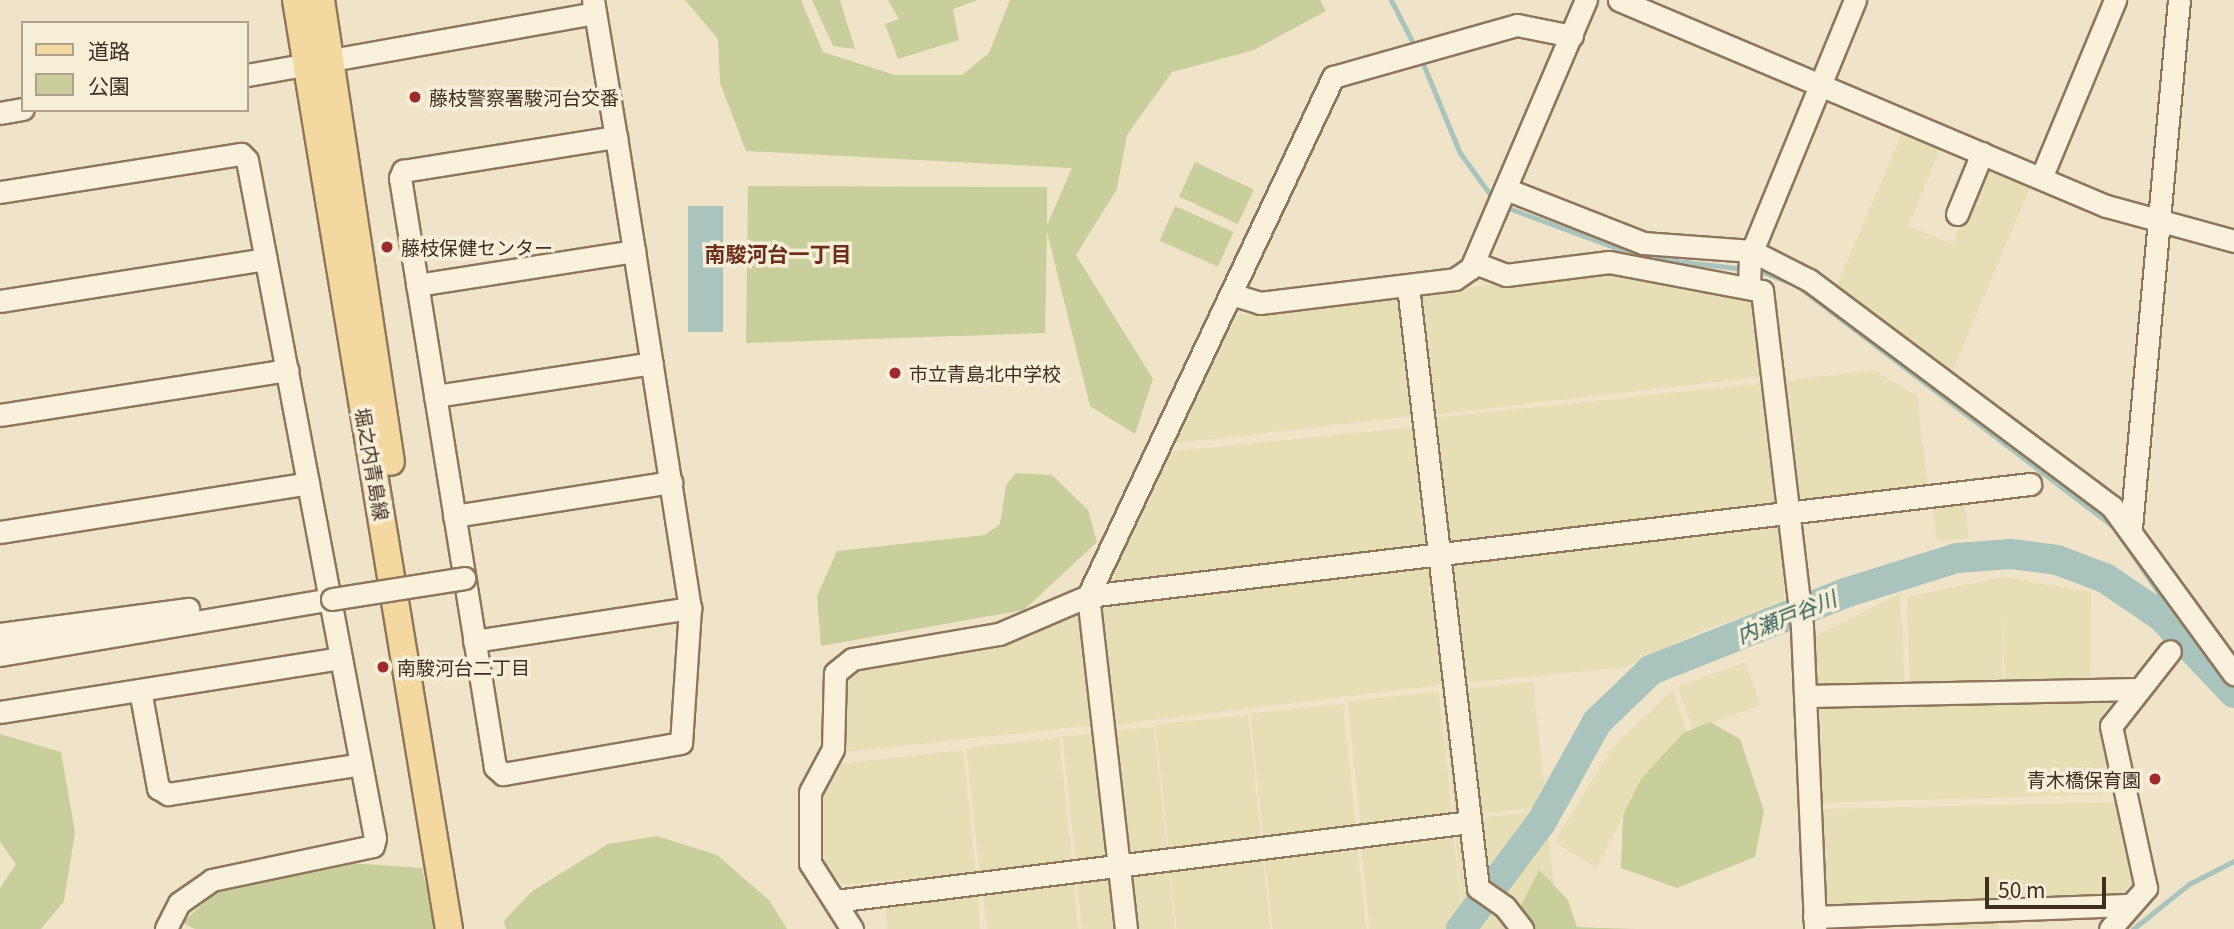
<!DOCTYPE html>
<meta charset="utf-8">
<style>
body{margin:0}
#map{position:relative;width:2234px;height:929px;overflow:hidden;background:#f0e4c8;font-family:Georgia,"Noto Sans JP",serif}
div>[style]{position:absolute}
.farmland>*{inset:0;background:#e6deb5;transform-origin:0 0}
.green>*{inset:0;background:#c9cf9b;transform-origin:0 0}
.water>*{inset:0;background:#a9c4bc;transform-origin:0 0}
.stream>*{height:5px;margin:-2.5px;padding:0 2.5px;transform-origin:2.5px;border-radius:2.5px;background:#a9c4bc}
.river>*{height:30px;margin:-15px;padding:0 15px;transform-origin:15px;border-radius:15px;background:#a9c4bc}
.roads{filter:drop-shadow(2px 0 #8d765c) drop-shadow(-2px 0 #8d765c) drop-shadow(0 2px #8d765c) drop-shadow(0 -2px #8d765c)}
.minor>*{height:21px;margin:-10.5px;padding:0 10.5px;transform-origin:10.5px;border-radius:10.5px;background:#faf1dc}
.major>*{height:26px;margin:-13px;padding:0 13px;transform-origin:13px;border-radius:13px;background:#f3d9a0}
.bridges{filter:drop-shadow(2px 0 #8d765c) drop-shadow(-2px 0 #8d765c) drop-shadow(0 2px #8d765c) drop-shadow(0 -2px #8d765c)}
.minor-bridge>*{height:21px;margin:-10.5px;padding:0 10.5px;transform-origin:10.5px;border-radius:10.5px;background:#faf1dc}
.dots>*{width:19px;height:19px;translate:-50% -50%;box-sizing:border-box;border:4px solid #f7eed8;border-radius:50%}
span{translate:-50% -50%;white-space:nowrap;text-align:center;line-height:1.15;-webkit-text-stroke:7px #f7eed8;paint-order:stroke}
.poi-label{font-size:19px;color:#3d2e20}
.left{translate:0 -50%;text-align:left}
.right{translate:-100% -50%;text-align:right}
.street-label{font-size:19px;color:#3d2e20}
.neighbourhood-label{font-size:21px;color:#6b2e1e;font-weight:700}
.water-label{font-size:21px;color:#2f5d5a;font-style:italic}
.legend{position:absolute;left:21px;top:21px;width:228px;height:91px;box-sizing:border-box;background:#f7eed8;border:2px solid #ada18e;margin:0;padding:9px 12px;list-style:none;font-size:21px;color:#3d2e20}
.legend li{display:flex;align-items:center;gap:14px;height:35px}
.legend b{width:35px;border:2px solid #ada18e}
.scale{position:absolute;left:1985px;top:877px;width:121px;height:32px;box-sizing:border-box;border:4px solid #3d2e20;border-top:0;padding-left:9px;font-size:21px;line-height:24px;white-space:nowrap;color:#3d2e20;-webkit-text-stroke:5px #f7eed8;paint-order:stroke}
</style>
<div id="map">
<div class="farmland">
<i style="clip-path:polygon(1903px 131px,1941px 148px,1908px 226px,1953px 244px,1985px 165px,2031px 185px,1950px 377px,1834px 292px)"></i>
<i style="clip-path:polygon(1613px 270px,1752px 292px,1767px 376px,1430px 415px,1415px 294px)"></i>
<i style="clip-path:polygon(1399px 297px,1414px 416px,1169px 444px,1231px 316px)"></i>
<i style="clip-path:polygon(1874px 370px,1917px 396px,1928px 488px,1796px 500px,1782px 381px)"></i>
<i style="left:1767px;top:383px;width:125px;height:335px;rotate:84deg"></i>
<i style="clip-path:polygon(1415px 427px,1428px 548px,1101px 585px,1165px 452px)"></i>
<i style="left:1964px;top:500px;width:38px;height:32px;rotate:83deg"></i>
<i style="clip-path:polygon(1784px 522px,1784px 603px,1701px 631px,1626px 667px,1462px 683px,1449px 560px)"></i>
<i style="left:1432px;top:564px;width:121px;height:334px;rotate:83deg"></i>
<i style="clip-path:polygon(2003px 577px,2091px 592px,2090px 678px,2005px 686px,2003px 613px,2002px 684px,1910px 688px,1907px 597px)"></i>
<i style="clip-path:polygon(1900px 593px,1905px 687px,1814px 692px,1813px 638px)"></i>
<i style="clip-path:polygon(1077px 613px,1094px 725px,844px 752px,844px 673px,853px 666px,996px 647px)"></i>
<i style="left:1745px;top:662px;width:46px;height:72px;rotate:70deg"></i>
<i style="left:1533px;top:682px;width:125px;height:92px;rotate:84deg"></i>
<i style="clip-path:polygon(1673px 690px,1686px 729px,1641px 779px,1597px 868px,1554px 842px,1613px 747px)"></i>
<i style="left:1439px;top:692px;width:126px;height:92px;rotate:84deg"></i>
<i style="clip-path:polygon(2118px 692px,2100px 719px,2119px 794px,1816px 803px,1812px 706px)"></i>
<i style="left:1343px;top:704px;width:126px;height:93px;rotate:84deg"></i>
<i style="left:1248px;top:715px;width:125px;height:93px;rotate:84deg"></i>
<i style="left:1154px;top:727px;width:126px;height:92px;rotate:84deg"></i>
<i style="left:1059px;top:738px;width:126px;height:93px;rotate:84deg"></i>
<i style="clip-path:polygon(963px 750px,976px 874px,842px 884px,820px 856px,821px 795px,839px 764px)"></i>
<i style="clip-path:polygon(2124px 802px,2135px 880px,2119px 899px,1822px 908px,1819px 809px)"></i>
<i style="left:1546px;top:811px;width:119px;height:93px;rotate:84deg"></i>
<i style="left:1452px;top:821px;width:109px;height:93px;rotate:84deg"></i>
<i style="left:1356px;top:833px;width:97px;height:93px;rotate:84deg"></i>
<i style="left:1261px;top:844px;width:85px;height:93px;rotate:84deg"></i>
<i style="clip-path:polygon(1167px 856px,1175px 929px,1082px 929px,1076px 867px)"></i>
<i style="clip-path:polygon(1072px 867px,1078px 929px,988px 929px,980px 878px)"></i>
<i style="clip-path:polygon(976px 879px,980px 929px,887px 929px,884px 889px)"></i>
<i style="clip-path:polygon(1999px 918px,1999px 929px,1825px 924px)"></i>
</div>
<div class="green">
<i style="clip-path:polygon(685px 0,801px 0,823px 52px,895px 75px,962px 75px,989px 53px,1010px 0,1320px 0,1326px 11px,1254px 50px,1172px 72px,1127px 135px,1117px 189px,1076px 255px,1153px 379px,1135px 434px,1090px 406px,1047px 232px,1045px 333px,746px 343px,748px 186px,1047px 187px,1047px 225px,1072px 168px,746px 151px,720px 83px,718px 39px)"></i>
<i style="clip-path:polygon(812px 0,840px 0,855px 49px,833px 46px)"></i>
<i style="clip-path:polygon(888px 0,978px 0,953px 9px,959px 40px,898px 59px,885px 24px,899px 19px)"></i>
<i style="left:1195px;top:162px;width:65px;height:38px;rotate:25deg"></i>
<i style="left:1175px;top:206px;width:64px;height:38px;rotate:24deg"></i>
<i style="clip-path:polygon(1016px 473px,1052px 475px,1088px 510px,1097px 542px,1024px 610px,821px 646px,817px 596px,837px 551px,985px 535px,1000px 524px,1006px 485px)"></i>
<i style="clip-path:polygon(1710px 722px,1740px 739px,1764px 811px,1755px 857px,1677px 888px,1621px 868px,1623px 815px,1641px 779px,1683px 733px)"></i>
<i style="clip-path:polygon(0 734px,61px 752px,75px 832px,64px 901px,41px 929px,0 929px,0 888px,16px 864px,0 842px)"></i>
<i style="clip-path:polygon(657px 836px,717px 855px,769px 900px,787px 929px,506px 929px,504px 921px,531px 892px,608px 844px)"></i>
<i style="clip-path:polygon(349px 863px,422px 868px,435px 929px,195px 929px,182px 923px,221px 887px)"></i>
<i style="clip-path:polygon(1539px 870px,1568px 900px,1577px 927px,1635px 929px,1529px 929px,1520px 908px)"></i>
</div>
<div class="water">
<i style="left:723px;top:206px;width:126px;height:35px;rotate:90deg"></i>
</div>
<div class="stream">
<i style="left:1391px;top:0;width:53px;rotate:62.9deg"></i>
<i style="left:1421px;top:59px;width:102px;rotate:67.5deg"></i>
<i style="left:1460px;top:153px;width:59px;rotate:53.9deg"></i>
<i style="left:1503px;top:206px;width:147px;rotate:20.3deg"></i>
<i style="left:1641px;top:257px;width:105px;rotate:6.6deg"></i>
<i style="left:1755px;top:269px;width:43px;rotate:20.6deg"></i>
<i style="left:1795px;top:284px;width:401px;rotate:37.3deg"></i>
<i style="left:2114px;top:527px;width:168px;rotate:55.9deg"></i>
<i style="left:2133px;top:929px;width:72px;rotate:-38.8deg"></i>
<i style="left:2189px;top:884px;width:51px;rotate:-27.1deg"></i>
</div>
<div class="river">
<i style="left:1461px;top:929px;width:135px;rotate:-53.1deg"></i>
<i style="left:1542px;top:821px;width:113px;rotate:-60.9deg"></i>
<i style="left:1597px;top:722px;width:75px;rotate:-43.9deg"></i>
<i style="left:1651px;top:670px;width:209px;rotate:-21.6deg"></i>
<i style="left:1845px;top:593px;width:117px;rotate:-17.4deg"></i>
<i style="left:1957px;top:558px;width:54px;rotate:-4.2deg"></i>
<i style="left:2011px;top:554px;width:46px;rotate:7.4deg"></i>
<i style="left:2057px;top:560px;width:51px;rotate:20.6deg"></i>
<i style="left:2105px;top:578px;width:68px;rotate:34.2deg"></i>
<i style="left:2161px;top:616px;width:106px;rotate:46.5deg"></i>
</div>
<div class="roads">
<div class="minor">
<i style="left:593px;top:0;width:139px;rotate:80.5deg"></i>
<i style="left:616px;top:137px;width:115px;rotate:81deg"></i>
<i style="left:634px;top:251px;width:361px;rotate:81.1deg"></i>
<i style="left:690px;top:608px;width:135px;rotate:93.8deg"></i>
<i style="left:681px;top:743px;width:181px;rotate:170.1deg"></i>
<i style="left:503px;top:774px;width:11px;rotate:-139deg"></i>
<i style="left:495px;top:767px;width:597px;rotate:-99.16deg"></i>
<i style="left:400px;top:178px;width:8px;rotate:-67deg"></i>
<i style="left:403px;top:171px;width:216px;rotate:-9.1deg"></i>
<i style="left:1619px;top:0;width:529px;rotate:22.93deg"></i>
<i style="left:2106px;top:206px;width:133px;rotate:15.3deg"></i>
<i style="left:247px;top:75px;width:353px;rotate:-10.1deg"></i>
<i style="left:0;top:113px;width:23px;rotate:-10deg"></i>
<i style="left:2041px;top:178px;width:193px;rotate:-67.4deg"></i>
<i style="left:1506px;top:189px;width:147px;rotate:21.5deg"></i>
<i style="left:1643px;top:243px;width:109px;rotate:4.2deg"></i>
<i style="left:1752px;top:251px;width:64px;rotate:27deg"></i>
<i style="left:1809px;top:280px;width:379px;rotate:36.8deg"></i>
<i style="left:2112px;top:507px;width:207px;rotate:53.9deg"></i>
<i style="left:0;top:192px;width:244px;rotate:-9deg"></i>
<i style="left:241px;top:154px;width:8px;rotate:45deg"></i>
<i style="left:247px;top:160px;width:690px;rotate:79.31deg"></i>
<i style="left:375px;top:838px;width:8px;rotate:104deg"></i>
<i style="left:373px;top:846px;width:165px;rotate:168.1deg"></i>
<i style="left:212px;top:880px;width:40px;rotate:145.1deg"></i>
<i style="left:179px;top:903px;width:29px;rotate:117deg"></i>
<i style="left:1957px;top:214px;width:66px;rotate:-67.7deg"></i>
<i style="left:1475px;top:263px;width:33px;rotate:21deg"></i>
<i style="left:1506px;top:275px;width:104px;rotate:-7.2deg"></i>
<i style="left:1609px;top:262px;width:156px;rotate:10.7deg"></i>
<i style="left:1762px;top:291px;width:338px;rotate:83.2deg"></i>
<i style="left:1802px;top:627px;width:302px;rotate:87.5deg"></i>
<i style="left:417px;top:285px;width:220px;rotate:-8.9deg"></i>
<i style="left:1749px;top:285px;width:29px;rotate:-88deg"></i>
<i style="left:1750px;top:256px;width:277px;rotate:-67.7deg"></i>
<i style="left:1408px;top:286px;width:606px;rotate:83.37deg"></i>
<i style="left:1478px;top:888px;width:33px;rotate:35deg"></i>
<i style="left:1505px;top:907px;width:28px;rotate:52deg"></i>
<i style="left:1231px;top:294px;width:30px;rotate:17deg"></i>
<i style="left:1260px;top:303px;width:196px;rotate:-7deg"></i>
<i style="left:1455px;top:279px;width:19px;rotate:-35deg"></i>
<i style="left:1471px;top:268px;width:292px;rotate:-66.8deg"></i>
<i style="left:0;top:301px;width:269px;rotate:-9deg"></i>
<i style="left:435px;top:396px;width:219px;rotate:-8.6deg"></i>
<i style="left:0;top:415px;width:291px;rotate:-8.9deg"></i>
<i style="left:454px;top:516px;width:220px;rotate:-8.9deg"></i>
<i style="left:2131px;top:528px;width:530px;rotate:-84.81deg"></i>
<i style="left:0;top:532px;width:312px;rotate:-9deg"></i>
<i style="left:0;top:634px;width:190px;rotate:-7.6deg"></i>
<i style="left:474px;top:641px;width:219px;rotate:-8.7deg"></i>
<i style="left:0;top:655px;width:337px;rotate:-9.6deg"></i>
<i style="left:140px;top:690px;width:100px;rotate:79.6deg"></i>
<i style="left:158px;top:788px;width:12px;rotate:31deg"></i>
<i style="left:168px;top:794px;width:195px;rotate:-8.8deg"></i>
<i style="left:1805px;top:696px;width:334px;rotate:-1.2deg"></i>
<i style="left:0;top:712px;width:345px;rotate:-9deg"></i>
<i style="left:835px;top:901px;width:640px;rotate:-7.09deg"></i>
<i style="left:1814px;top:917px;width:313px;rotate:-2.2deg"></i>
<i style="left:852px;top:929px;width:78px;rotate:-122.5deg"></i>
<i style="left:810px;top:863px;width:71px;rotate:-90deg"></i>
<i style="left:810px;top:792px;width:49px;rotate:-61.9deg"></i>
<i style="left:833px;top:749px;width:76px;rotate:-88.5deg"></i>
<i style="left:835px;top:673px;width:22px;rotate:-39deg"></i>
<i style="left:852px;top:659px;width:149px;rotate:-9.7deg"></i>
<i style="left:999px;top:634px;width:97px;rotate:-23.1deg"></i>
<i style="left:1088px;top:596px;width:949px;rotate:-6.78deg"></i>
<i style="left:1126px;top:929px;width:335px;rotate:-96.5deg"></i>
<i style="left:1088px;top:596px;width:574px;rotate:-64.73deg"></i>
<i style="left:1333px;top:77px;width:191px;rotate:-15.8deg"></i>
<i style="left:1517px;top:25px;width:56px;rotate:11.3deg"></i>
<i style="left:2110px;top:929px;width:55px;rotate:-48.7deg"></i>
<i style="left:2146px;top:888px;width:166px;rotate:-102.2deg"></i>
<i style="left:2111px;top:726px;width:95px;rotate:-51.8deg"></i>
</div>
<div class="major">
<i style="left:296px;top:0;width:942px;rotate:80.65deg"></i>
<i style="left:321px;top:0;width:467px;rotate:81.4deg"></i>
</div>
</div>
<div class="bridges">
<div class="minor-bridge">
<i style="left:332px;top:599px;width:134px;rotate:-9deg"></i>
</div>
</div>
<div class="dots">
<i style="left:415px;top:97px;background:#9e2a2b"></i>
<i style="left:387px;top:247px;background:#9e2a2b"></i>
<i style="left:895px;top:373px;background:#9e2a2b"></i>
<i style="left:383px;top:667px;background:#9e2a2b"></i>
<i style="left:2155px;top:779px;background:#9e2a2b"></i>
</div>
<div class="poi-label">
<span class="left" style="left:429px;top:97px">藤枝警察署駿河台交番</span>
<span class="left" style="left:401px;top:247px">藤枝保健センター</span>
<span class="left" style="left:909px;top:373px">市立青島北中学校</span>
<span class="left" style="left:397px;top:667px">南駿河台二丁目</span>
<span class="right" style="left:2141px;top:779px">青木橋保育園</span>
</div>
<div class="street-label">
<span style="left:373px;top:464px;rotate:80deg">堀之内青島線</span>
</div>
<div class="neighbourhood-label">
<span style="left:778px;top:253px">南駿河台一丁目</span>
</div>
<div class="water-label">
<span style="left:1786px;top:616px;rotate:-22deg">内瀬戸谷川</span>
</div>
<ul class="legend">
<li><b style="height:9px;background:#f3d9a0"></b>道路</li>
<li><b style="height:19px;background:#c9cf9b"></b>公園</li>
</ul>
<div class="scale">50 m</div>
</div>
